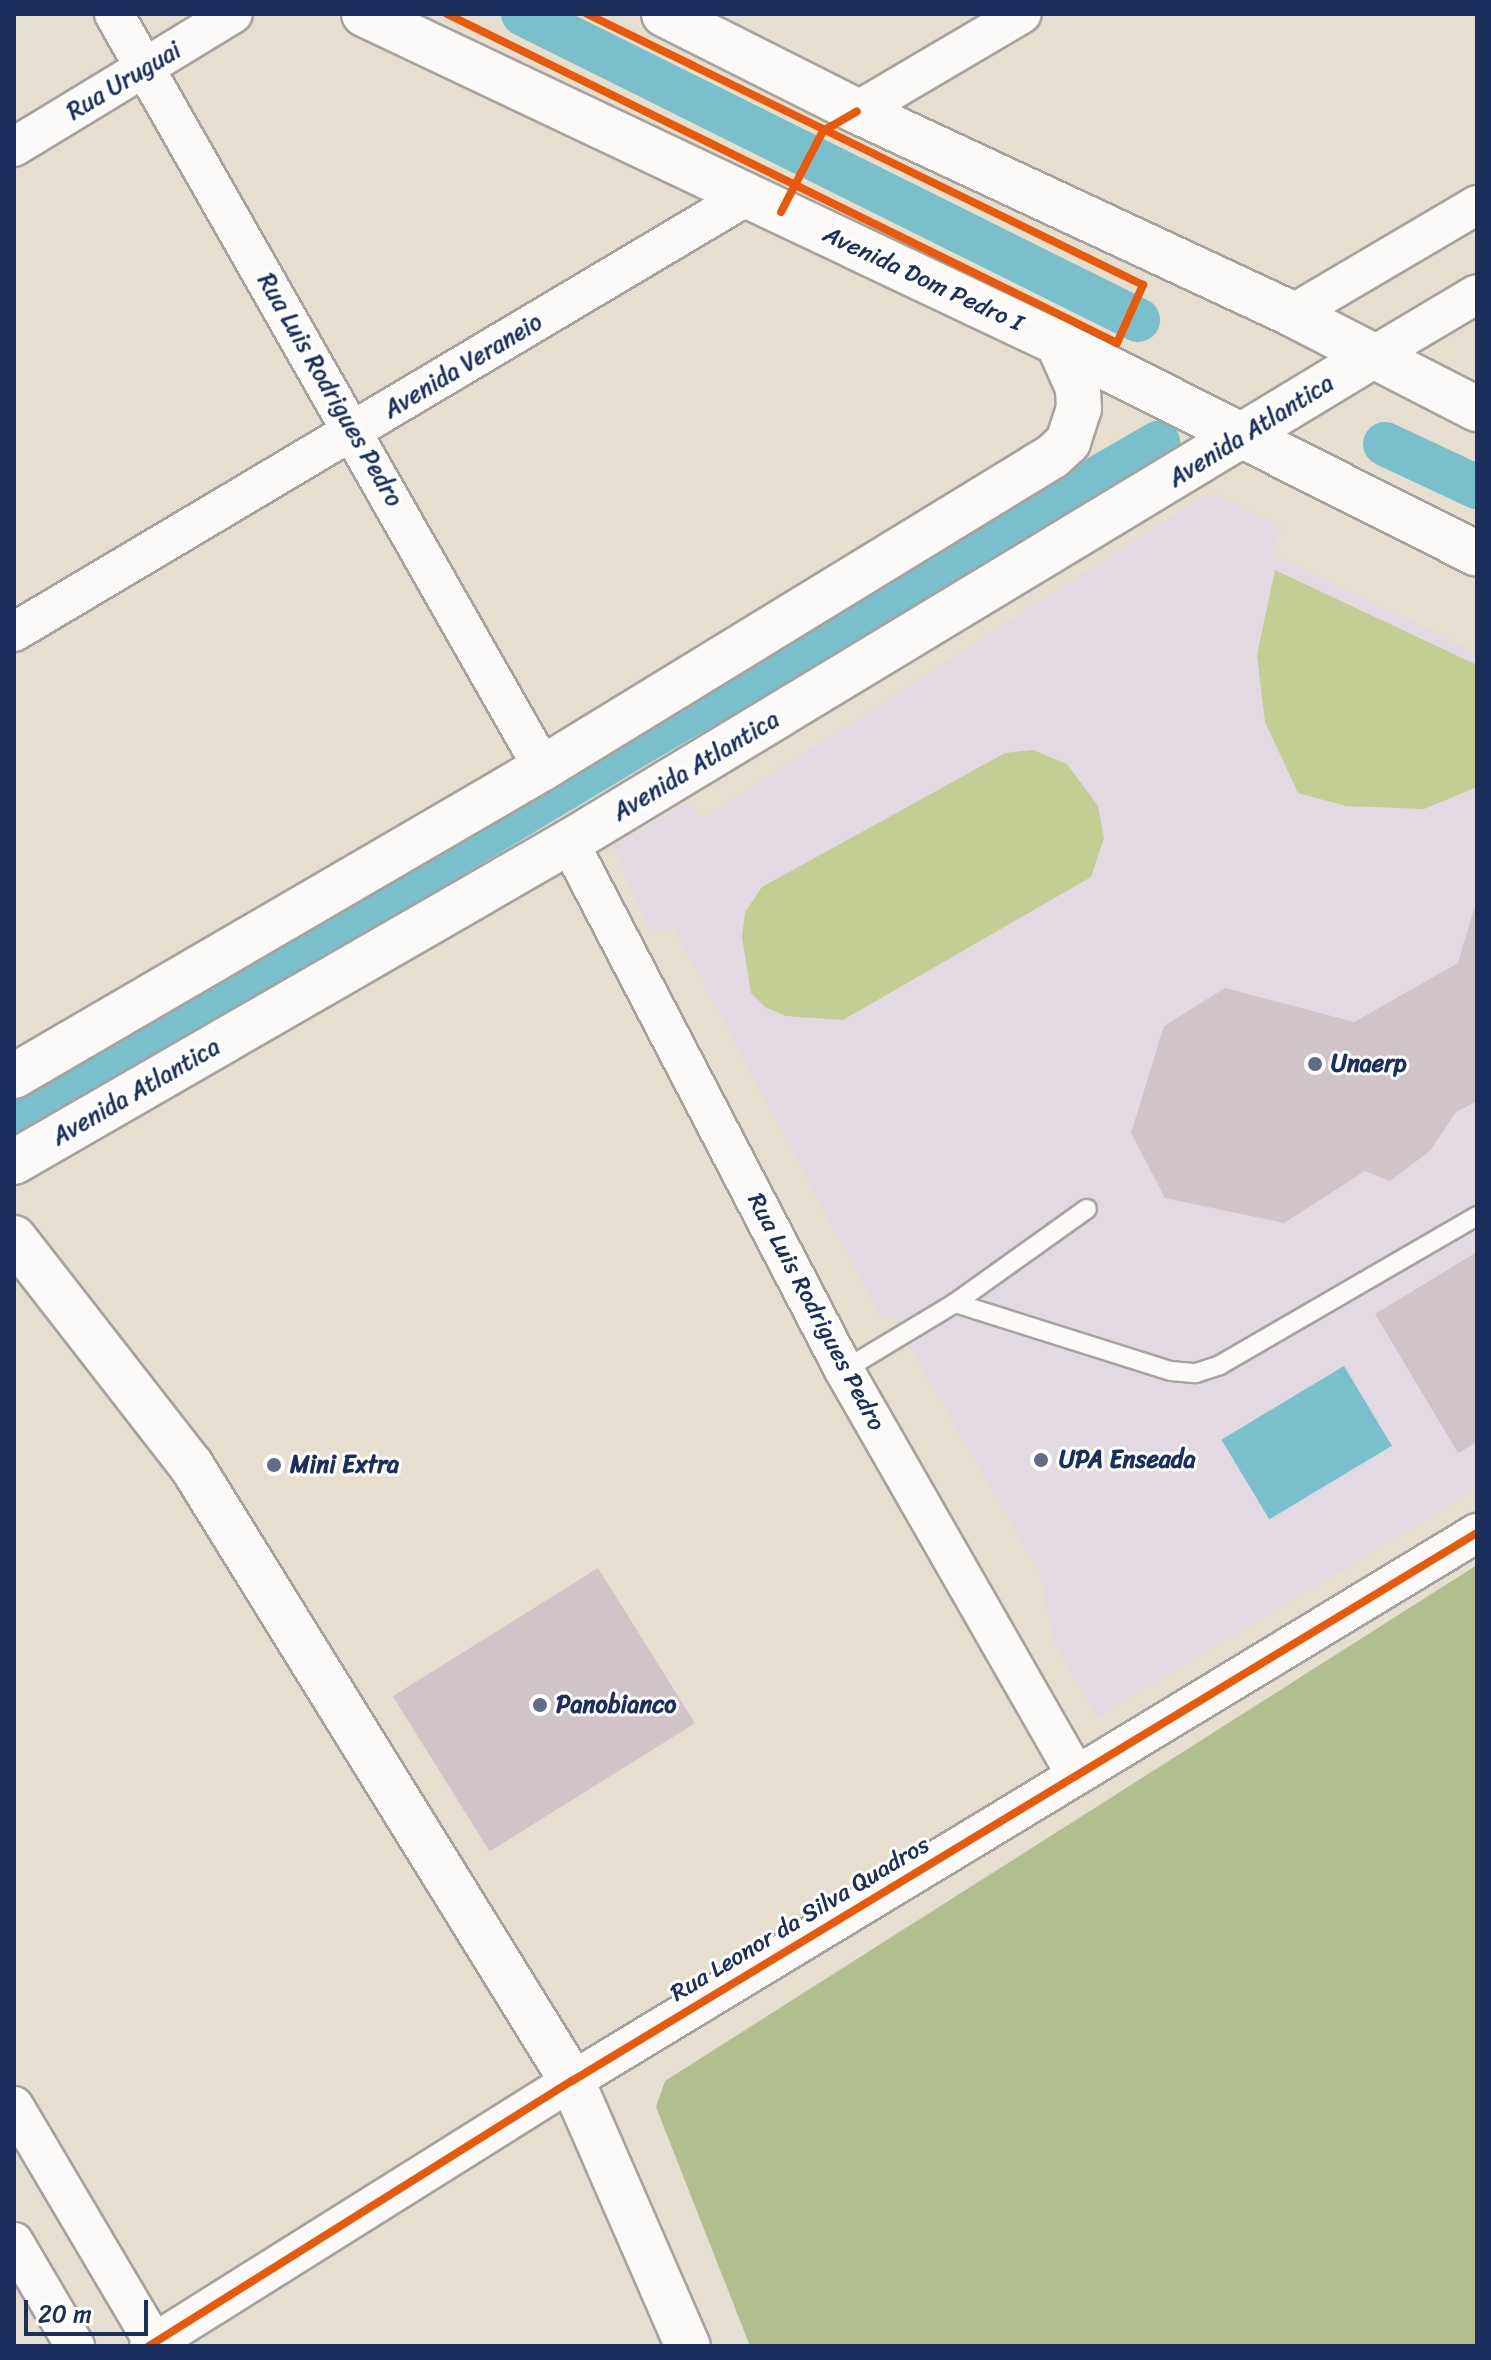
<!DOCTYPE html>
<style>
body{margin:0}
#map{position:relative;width:1491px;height:2360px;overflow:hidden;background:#e6dece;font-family:Sriracha,sans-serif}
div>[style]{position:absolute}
.built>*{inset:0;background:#e2d9e3}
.green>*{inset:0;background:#c3ce95}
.forest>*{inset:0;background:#b1bf8f}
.water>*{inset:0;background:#7ac0cc;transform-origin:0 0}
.canal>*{height:44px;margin:-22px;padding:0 22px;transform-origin:22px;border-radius:22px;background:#7ac0cc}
.building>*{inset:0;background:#d0c4c8;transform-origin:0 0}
.roads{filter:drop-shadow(2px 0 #a5a29f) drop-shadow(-2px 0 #a5a29f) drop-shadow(0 2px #a5a29f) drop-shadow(0 -2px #a5a29f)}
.lane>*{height:18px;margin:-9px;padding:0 9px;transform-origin:9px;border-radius:9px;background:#fbfaf8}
.street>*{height:38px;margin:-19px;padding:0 19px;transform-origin:19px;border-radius:19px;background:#fbfaf8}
.secondary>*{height:44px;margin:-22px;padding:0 22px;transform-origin:22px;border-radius:22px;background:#fbfaf8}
.cycleway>*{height:8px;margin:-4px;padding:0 4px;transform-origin:4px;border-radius:4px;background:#e8590c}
.dots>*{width:22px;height:22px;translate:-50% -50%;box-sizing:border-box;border:4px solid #fff;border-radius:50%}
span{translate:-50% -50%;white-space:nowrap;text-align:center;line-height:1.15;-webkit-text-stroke:6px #fff;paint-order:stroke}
.street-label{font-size:24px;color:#1b2f5e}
.poi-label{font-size:24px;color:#1b2f5e;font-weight:700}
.left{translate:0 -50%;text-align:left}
.frame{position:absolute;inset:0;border:16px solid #1b2f5e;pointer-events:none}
.scale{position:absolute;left:24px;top:2300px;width:124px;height:36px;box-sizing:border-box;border:4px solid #1b2f5e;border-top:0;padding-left:10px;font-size:24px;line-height:28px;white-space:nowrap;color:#1b2f5e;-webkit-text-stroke:6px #fff;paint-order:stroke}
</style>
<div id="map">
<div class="built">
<i style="clip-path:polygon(1216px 495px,1282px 528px,1272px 553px,1477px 653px,1477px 1489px,1097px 1717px,1054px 1642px,1039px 1571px,891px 1314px,882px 1319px,674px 928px,649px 931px,613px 846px,689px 802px,701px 820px,1203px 496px)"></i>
</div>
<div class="green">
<i style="clip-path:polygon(1275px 570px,1477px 665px,1477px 787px,1424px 809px,1346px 806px,1298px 793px,1265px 722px,1257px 655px)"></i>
<i style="clip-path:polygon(1033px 750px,1067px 764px,1098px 806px,1104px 838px,1091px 877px,843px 1020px,786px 1016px,765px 1007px,751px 993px,742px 937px,745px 912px,762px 887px,1005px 753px)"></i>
</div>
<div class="forest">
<i style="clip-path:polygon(1477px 1565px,1477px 2346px,750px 2346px,656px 2107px,665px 2081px)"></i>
</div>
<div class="water">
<i style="left:1344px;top:1366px;width:93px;height:143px;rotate:59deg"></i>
</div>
<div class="canal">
<i style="left:523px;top:14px;width:687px;rotate:26.45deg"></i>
<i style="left:1385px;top:444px;width:102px;rotate:25.1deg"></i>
<i style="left:14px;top:1119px;width:738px;rotate:-30.98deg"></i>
<i style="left:647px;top:739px;width:591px;rotate:-30.08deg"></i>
</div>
<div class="building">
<i style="clip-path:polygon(1477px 899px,1477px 1101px,1456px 1112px,1430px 1151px,1390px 1181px,1365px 1171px,1284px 1223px,1165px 1198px,1131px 1133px,1164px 1026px,1225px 988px,1354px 1022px,1458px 963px)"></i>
<i style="clip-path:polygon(1477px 1252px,1477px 1442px,1458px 1453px,1375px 1314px)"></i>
<i style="left:598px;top:1568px;width:183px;height:242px;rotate:58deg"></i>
</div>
<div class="roads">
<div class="lane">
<i style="left:955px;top:1303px;width:226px;rotate:17.5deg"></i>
<i style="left:1171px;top:1371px;width:25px;rotate:5deg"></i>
<i style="left:1196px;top:1373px;width:25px;rotate:-18deg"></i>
<i style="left:1220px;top:1365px;width:297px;rotate:-30.1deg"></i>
<i style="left:844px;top:1370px;width:130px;rotate:-31.1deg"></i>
<i style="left:955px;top:1303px;width:162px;rotate:-35.5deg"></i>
</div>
<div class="street">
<i style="left:114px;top:14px;width:868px;rotate:60.36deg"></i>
<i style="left:857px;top:111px;width:191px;rotate:-30.5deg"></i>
<i style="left:14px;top:147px;width:256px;rotate:-31.3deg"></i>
<i style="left:1292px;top:314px;width:215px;rotate:-30.5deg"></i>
<i style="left:1371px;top:357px;width:123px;rotate:-30.7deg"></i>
<i style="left:14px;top:632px;width:853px;rotate:-30.74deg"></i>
<i style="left:569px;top:842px;width:595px;rotate:62.49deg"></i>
<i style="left:844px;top:1370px;width:467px;rotate:60.2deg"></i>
<i style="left:14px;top:2106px;width:275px;rotate:59.4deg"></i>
<i style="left:14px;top:2242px;width:121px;rotate:59.6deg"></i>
<i style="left:149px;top:2346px;width:499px;rotate:-32.1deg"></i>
<i style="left:572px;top:2081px;width:1058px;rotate:-31.2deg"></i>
</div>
<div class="secondary">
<i style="left:364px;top:14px;width:768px;rotate:25.36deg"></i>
<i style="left:1058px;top:343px;width:469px;rotate:26.7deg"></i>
<i style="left:664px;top:14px;width:216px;rotate:26.7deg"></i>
<i style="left:857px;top:111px;width:480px;rotate:25deg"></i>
<i style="left:1292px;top:314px;width:208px;rotate:27.2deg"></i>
<i style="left:14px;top:1076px;width:612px;rotate:-30.21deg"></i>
<i style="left:543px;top:768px;width:598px;rotate:-31.46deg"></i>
<i style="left:1053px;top:456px;width:21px;rotate:-43deg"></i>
<i style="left:1068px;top:442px;width:35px;rotate:-72deg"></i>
<i style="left:1079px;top:409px;width:21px;rotate:-93deg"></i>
<i style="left:1078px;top:388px;width:49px;rotate:-114deg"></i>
<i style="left:14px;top:1162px;width:641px;rotate:-29.97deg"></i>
<i style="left:569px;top:842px;width:937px;rotate:-31.16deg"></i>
<i style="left:14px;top:1238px;width:288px;rotate:52.1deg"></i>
<i style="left:191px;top:1465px;width:724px;rotate:58.26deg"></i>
<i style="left:572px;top:2081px;width:289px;rotate:66.4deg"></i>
</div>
</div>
<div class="cycleway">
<i style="left:447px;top:14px;width:746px;rotate:26.15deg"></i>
<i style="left:1117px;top:343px;width:64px;rotate:-65.9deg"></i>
<i style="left:1143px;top:285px;width:619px;rotate:-154.01deg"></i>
<i style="left:781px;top:212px;width:91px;rotate:-62.6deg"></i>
<i style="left:823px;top:131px;width:39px;rotate:-30deg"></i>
<i style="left:149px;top:2346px;width:499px;rotate:-32.1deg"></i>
<i style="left:572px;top:2081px;width:1058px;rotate:-31.2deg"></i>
</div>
<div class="dots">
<i style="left:1315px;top:1064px;background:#626c85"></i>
<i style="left:1041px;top:1460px;background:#626c85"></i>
<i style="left:274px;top:1465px;background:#626c85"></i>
<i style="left:540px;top:1705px;background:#626c85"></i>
</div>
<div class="street-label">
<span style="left:124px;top:81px;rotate:-31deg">Rua Uruguai</span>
<span style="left:923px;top:279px;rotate:25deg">Avenida Dom Pedro I</span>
<span style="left:463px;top:366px;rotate:-31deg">Avenida Veraneio</span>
<span style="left:330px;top:390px;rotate:60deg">Rua Luis Rodrigues Pedro</span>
<span style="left:1251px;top:431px;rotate:-32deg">Avenida Atlantica</span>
<span style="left:696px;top:766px;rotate:-31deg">Avenida Atlantica</span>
<span style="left:136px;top:1092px;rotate:-30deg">Avenida Atlantica</span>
<span style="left:816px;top:1312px;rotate:62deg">Rua Luis Rodrigues Pedro</span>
<span style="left:800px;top:1919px;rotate:-31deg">Rua Leonor da Silva Quadros</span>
</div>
<div class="poi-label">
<span class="left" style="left:1331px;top:1064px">Unaerp</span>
<span class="left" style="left:1059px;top:1460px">UPA Enseada</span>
<span class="left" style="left:290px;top:1465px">Mini Extra</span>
<span class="left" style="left:556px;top:1705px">Panobianco</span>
</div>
<div class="frame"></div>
<div class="scale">20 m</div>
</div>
